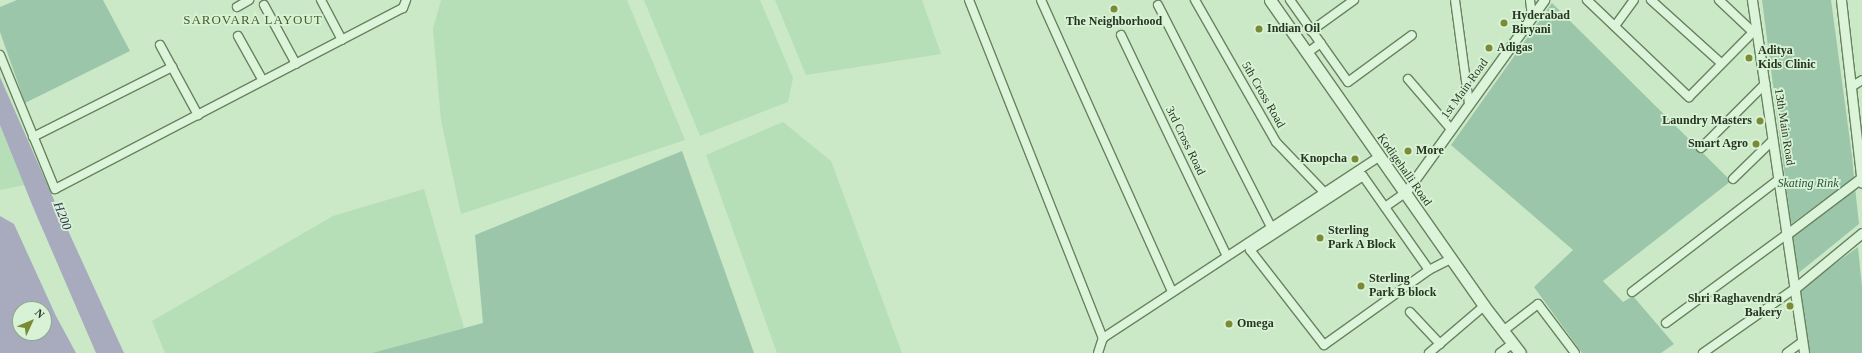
<!DOCTYPE html>
<style>
body{margin:0}
#map{position:relative;width:1862px;height:353px;overflow:hidden;background:#cbe9c7;font-family:"Times New Roman",serif}
div>[style]{position:absolute}
.farmland>*{inset:0;background:#b6deb7}
.green>*{inset:0;background:#9cc6aa}
.water>*{inset:0;background:#a8aabe}
.roads{filter:drop-shadow(1px 0 #68835f) drop-shadow(-1px 0 #68835f) drop-shadow(0 1px #68835f) drop-shadow(0 -1px #68835f)}
.minor>*{height:8px;margin:-4px;padding:0 4px;transform-origin:4px;border-radius:4px;background:#dcf5da}
.tertiary>*{height:9px;margin:-4.5px;padding:0 4.5px;transform-origin:4.5px;border-radius:4.5px;background:#dcf5da}
.secondary>*{height:11px;margin:-5.5px;padding:0 5.5px;transform-origin:5.5px;border-radius:5.5px;background:#dcf5da}
.dots>*{width:11px;height:11px;translate:-50% -50%;box-sizing:border-box;border:2px solid #d8f2d6;border-radius:50%}
span{translate:-50% -50%;white-space:nowrap;text-align:center;line-height:1.15;-webkit-text-stroke:3.5px #d8f2d6;paint-order:stroke}
.poi-label{font-size:12px;color:#273521;font-weight:700}
.left{translate:0 -50%;text-align:left}
.right{translate:-100% -50%;text-align:right}
.street-label{font-size:12px;color:#273521}
.park-label{font-size:12px;color:#2a4f3b;font-style:italic}
.neighbourhood-label{font-size:13px;color:#465d25;letter-spacing:1px}
.water-label{font-size:13px;color:#363253;font-style:italic}
.north{position:absolute;left:12px;top:301px;width:40px;height:40px;box-sizing:border-box;background:#d8f2d6;border:1px solid #91a68e;border-radius:50%;rotate:46deg;font-size:11px;font-weight:700;line-height:16px;text-align:center;color:#273521}
.north::after{content:'';display:block;margin:auto;width:14px;height:18px;background:#7b8b35;clip-path:polygon(50% 0,100% 100%,50% 72%,0 100%)}
</style>
<div id="map">
<div class="farmland">
<i style="clip-path:polygon(441px 0,627px 0,685px 140px,461px 214px,441px 120px,433px 29px)"></i>
<i style="clip-path:polygon(644px 0,760px 0,793px 78px,788px 102px,700px 136px)"></i>
<i style="clip-path:polygon(775px 0,922px 0,941px 54px,806px 75px)"></i>
<i style="clip-path:polygon(783px 122px,831px 161px,902px 353px,777px 353px,706px 155px)"></i>
<i style="clip-path:polygon(0 125px,24px 185px,0 190px)"></i>
<i style="clip-path:polygon(424px 189px,464px 328px,372px 353px,165px 353px,152px 321px,333px 216px)"></i>
</div>
<div class="green">
<i style="clip-path:polygon(17px 0,103px 0,130px 51px,25px 103px,0 32px,0 7px)"></i>
<i style="clip-path:polygon(1762px 0,1831px 0,1852px 156px,1854px 178px,1791px 224px)"></i>
<i style="clip-path:polygon(1552px 3px,1731px 181px,1603px 281px,1623px 302px,1633px 296px,1674px 344px,1661px 353px,1582px 353px,1534px 287px,1573px 250px,1451px 145px)"></i>
<i style="clip-path:polygon(682px 151px,754px 353px,372px 353px,483px 323px,475px 235px)"></i>
<i style="clip-path:polygon(1855px 187px,1859px 224px,1796px 275px,1791px 236px)"></i>
<i style="clip-path:polygon(1858px 247px,1862px 287px,1862px 353px,1807px 353px,1799px 290px)"></i>
</div>
<div class="water">
<i style="clip-path:polygon(0 77px,55px 202px,124px 353px,96px 353px,33px 207px,0 125px)"></i>
<i style="clip-path:polygon(evenodd,0 216px,14px 224px,56px 316px,76px 353px,0 353px,0 216px,20px 309px,44px 309px,44px 333px,20px 333px,20px 309px)"></i>
</div>
<div class="roads">
<div class="minor">
<i style="left:321px;top:0;width:45px;rotate:62.3deg"></i>
<i style="left:969px;top:0;width:364px;rotate:68.4deg"></i>
<i style="left:1041px;top:0;width:320px;rotate:65.8deg"></i>
<i style="left:1195px;top:0;width:163px;rotate:60.3deg"></i>
<i style="left:1276px;top:142px;width:69px;rotate:46.2deg"></i>
<i style="left:1290px;top:0;width:100px;rotate:54.7deg"></i>
<i style="left:1348px;top:82px;width:79px;rotate:-36.3deg"></i>
<i style="left:1455px;top:0;width:105px;rotate:82.3deg"></i>
<i style="left:1530px;top:0;width:16px;rotate:83deg"></i>
<i style="left:1587px;top:0;width:141px;rotate:43.6deg"></i>
<i style="left:1689px;top:97px;width:91px;rotate:-45.4deg"></i>
<i style="left:1651px;top:0;width:94px;rotate:42deg"></i>
<i style="left:1719px;top:0;width:47px;rotate:43.3deg"></i>
<i style="left:1753px;top:32px;width:4px;rotate:-45deg"></i>
<i style="left:264px;top:5px;width:67px;rotate:61.5deg"></i>
<i style="left:1158px;top:5px;width:249px;rotate:63deg"></i>
<i style="left:237px;top:7px;width:14px;rotate:-30deg"></i>
<i style="left:1615px;top:26px;width:32px;rotate:-54deg"></i>
<i style="left:1311px;top:31px;width:53px;rotate:-35.8deg"></i>
<i style="left:1121px;top:35px;width:245px;rotate:64.4deg"></i>
<i style="left:238px;top:36px;width:51px;rotate:60.9deg"></i>
<i style="left:160px;top:45px;width:80px;rotate:61.5deg"></i>
<i style="left:1307px;top:53px;width:17px;rotate:-36deg"></i>
<i style="left:0;top:55px;width:145px;rotate:67.7deg"></i>
<i style="left:55px;top:189px;width:392px;rotate:-27.5deg"></i>
<i style="left:403px;top:8px;width:9px;rotate:-69deg"></i>
<i style="left:1408px;top:79px;width:66px;rotate:49.3deg"></i>
<i style="left:1851px;top:87px;width:13px;rotate:-32deg"></i>
<i style="left:33px;top:137px;width:156px;rotate:-26.7deg"></i>
<i style="left:1701px;top:148px;width:91px;rotate:-45deg"></i>
<i style="left:1363px;top:176px;width:115px;rotate:54.9deg"></i>
<i style="left:1429px;top:270px;width:129px;rotate:144.5deg"></i>
<i style="left:1324px;top:345px;width:120px;rotate:-127.9deg"></i>
<i style="left:1250px;top:250px;width:135px;rotate:-33.2deg"></i>
<i style="left:1733px;top:179px;width:56px;rotate:-44.3deg"></i>
<i style="left:1385px;top:207px;width:24px;rotate:-35deg"></i>
<i style="left:1429px;top:270px;width:25px;rotate:-27deg"></i>
<i style="left:1632px;top:292px;width:185px;rotate:-37.5deg"></i>
<i style="left:1410px;top:312px;width:44px;rotate:46.8deg"></i>
<i style="left:1666px;top:323px;width:150px;rotate:-36.3deg"></i>
<i style="left:1503px;top:331px;width:44px;rotate:-37.6deg"></i>
<i style="left:1538px;top:304px;width:61px;rotate:52.9deg"></i>
<i style="left:1098px;top:353px;width:16px;rotate:-72deg"></i>
<i style="left:1103px;top:338px;width:330px;rotate:-33.3deg"></i>
<i style="left:1429px;top:353px;width:72px;rotate:-40.5deg"></i>
<i style="left:1500px;top:353px;width:15px;rotate:-37deg"></i>
<i style="left:1703px;top:353px;width:111px;rotate:-35.1deg"></i>
<i style="left:1787px;top:353px;width:19px;rotate:-36deg"></i>
</div>
<div class="tertiary">
<i style="left:1752px;top:0;width:357px;rotate:81.6deg"></i>
<i style="left:1841px;top:0;width:184px;rotate:83.5deg"></i>
<i style="left:1405px;top:193px;width:238px;rotate:-54.2deg"></i>
<i style="left:1787px;top:234px;width:93px;rotate:-37.1deg"></i>
<i style="left:1794px;top:289px;width:88px;rotate:-39.5deg"></i>
</div>
<div class="secondary">
<i style="left:1270px;top:0;width:373px;rotate:55deg"></i>
<i style="left:1484px;top:306px;width:59px;rotate:52.5deg"></i>
</div>
</div>
<div class="dots">
<i style="left:1114px;top:9px;background:#7b8b35"></i>
<i style="left:1504px;top:23px;background:#7b8b35"></i>
<i style="left:1259px;top:29px;background:#7b8b35"></i>
<i style="left:1489px;top:48px;background:#7b8b35"></i>
<i style="left:1749px;top:58px;background:#7b8b35"></i>
<i style="left:1760px;top:121px;background:#7b8b35"></i>
<i style="left:1756px;top:144px;background:#7b8b35"></i>
<i style="left:1408px;top:151px;background:#7b8b35"></i>
<i style="left:1355px;top:159px;background:#7b8b35"></i>
<i style="left:1320px;top:238px;background:#7b8b35"></i>
<i style="left:1361px;top:286px;background:#7b8b35"></i>
<i style="left:1790px;top:306px;background:#7b8b35"></i>
<i style="left:1229px;top:324px;background:#7b8b35"></i>
</div>
<div class="poi-label">
<span class="left" style="left:1512px;top:23px">Hyderabad<br>Biryani</span>
<span style="left:1114px;top:22px">The Neighborhood</span>
<span class="left" style="left:1267px;top:29px">Indian Oil</span>
<span class="left" style="left:1497px;top:48px">Adigas</span>
<span class="left" style="left:1758px;top:58px">Aditya<br>Kids Clinic</span>
<span class="right" style="left:1752px;top:121px">Laundry Masters</span>
<span class="right" style="left:1748px;top:144px">Smart Agro</span>
<span class="left" style="left:1416px;top:151px">More</span>
<span class="right" style="left:1347px;top:159px">Knopcha</span>
<span class="left" style="left:1328px;top:238px">Sterling<br>Park A Block</span>
<span class="left" style="left:1369px;top:286px">Sterling<br>Park B block</span>
<span class="right" style="left:1782px;top:306px">Shri Raghavendra<br>Bakery</span>
<span class="left" style="left:1237px;top:324px">Omega</span>
</div>
<div class="street-label">
<span style="left:1465px;top:89px;rotate:-54deg">1st Main Road</span>
<span style="left:1263px;top:95px;rotate:60deg">5th Cross Road</span>
<span style="left:1784px;top:127px;rotate:81deg">13th Main Road</span>
<span style="left:1185px;top:141px;rotate:64deg">3rd Cross Road</span>
<span style="left:1404px;top:170px;rotate:55deg">Kodigehalli Road</span>
</div>
<div class="park-label">
<span style="left:1808px;top:184px">Skating Rink</span>
</div>
<div class="neighbourhood-label">
<span style="left:253px;top:20px">SAROVARA LAYOUT</span>
</div>
<div class="water-label">
<span style="left:62px;top:216px;rotate:69deg">H200</span>
</div>
<div class="north">N</div>
</div>
